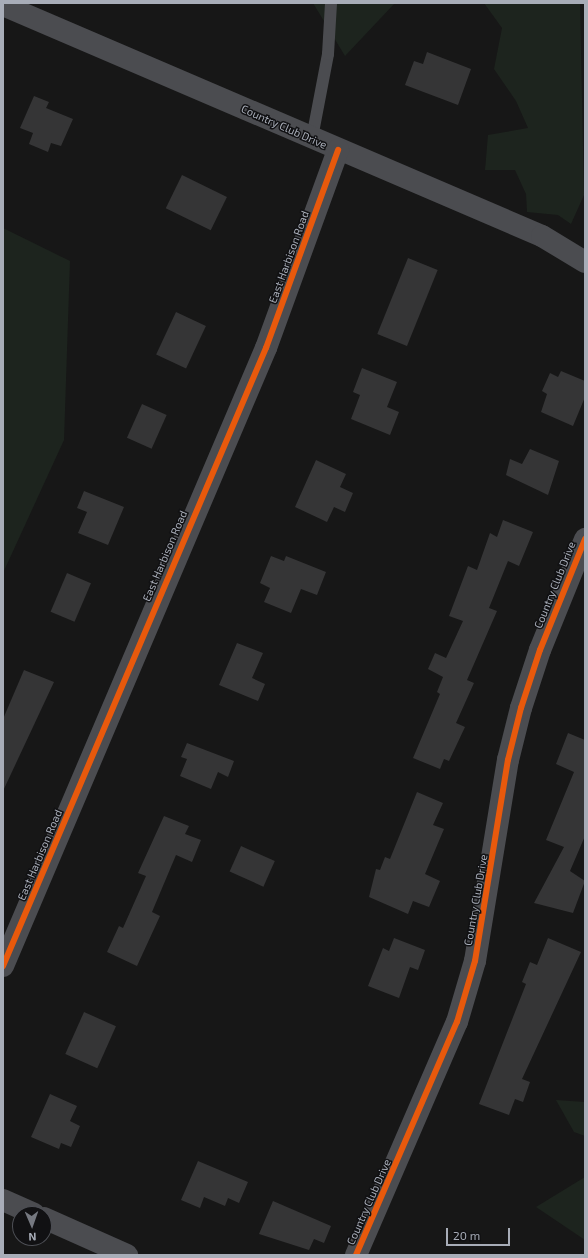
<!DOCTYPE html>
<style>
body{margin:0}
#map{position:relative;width:588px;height:1258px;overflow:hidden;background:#171717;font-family:"Exo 2",sans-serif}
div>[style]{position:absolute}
.green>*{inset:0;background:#1d241e}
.building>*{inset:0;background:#353536;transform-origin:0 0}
.service>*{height:12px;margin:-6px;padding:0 6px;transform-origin:6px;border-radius:6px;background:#4b4c50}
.minor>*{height:22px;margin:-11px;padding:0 11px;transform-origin:11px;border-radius:11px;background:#4b4c50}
.cycleway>*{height:6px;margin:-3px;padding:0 3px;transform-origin:3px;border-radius:3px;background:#e8590c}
span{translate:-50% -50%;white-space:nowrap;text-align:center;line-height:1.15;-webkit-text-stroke:3px #111113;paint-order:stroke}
.street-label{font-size:11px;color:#a8adb8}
.frame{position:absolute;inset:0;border:4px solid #a8adb8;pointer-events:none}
.north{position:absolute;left:12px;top:1206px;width:40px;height:40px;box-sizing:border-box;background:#111113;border:1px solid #4d4f55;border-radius:50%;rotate:178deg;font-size:11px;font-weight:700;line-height:16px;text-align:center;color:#a8adb8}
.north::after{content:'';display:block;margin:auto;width:14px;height:18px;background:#757880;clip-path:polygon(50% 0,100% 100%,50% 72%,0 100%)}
.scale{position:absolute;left:446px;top:1228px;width:64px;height:18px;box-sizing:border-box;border:2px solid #a8adb8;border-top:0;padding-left:5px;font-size:12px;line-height:14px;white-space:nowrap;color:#a8adb8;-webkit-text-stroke:3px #111113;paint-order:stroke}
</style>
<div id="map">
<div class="green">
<i style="clip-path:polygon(313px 3px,395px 3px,345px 56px)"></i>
<i style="clip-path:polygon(484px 3px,580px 3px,584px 195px,571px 224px,558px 215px,527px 212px,526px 194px,515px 170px,485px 170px,488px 135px,528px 128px,516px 101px,494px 69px,502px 28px)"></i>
<i style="clip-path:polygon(3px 228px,70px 261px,64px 440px,3px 573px)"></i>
<i style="clip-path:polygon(556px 1100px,585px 1102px,585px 1136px,574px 1132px)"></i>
<i style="clip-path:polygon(585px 1177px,585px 1240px,536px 1207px)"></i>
</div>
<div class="building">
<i style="clip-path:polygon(427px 52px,471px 69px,458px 105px,405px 85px,414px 61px,423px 64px)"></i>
<i style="clip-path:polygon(34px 96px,49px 102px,46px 108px,73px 119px,61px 146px,51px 143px,48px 152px,29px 144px,33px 133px,20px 128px)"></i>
<i style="left:182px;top:175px;width:50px;height:37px;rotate:26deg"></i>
<i style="left:408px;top:258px;width:32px;height:82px;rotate:22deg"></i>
<i style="left:176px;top:312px;width:33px;height:47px;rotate:25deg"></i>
<i style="clip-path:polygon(362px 368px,397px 382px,387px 407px,399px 412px,390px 435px,351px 419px,360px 395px,353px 392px)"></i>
<i style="clip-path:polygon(561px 371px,585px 381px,585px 397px,573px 426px,541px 412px,547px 394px,542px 391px,550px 373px,558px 377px)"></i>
<i style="left:142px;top:404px;width:27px;height:37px;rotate:24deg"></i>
<i style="clip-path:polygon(530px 449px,559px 461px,548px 495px,506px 475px,510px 459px,522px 464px)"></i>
<i style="clip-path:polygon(316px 460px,346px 474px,340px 487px,353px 493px,345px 512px,334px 507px,327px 522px,295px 507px)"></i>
<i style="clip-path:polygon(84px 491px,124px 507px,108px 545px,78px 533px,87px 512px,77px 508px)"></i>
<i style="clip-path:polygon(503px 520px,533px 532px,519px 566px,508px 561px,489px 608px,497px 611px,467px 680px,474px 683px,456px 723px,465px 727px,449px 761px,444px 759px,440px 769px,413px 758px,440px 694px,437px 692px,443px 677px,428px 669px,435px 653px,446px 658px,463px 621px,449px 616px,468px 566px,477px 570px,490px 533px,497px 537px)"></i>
<i style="clip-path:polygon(271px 556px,284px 561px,286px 556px,326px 572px,317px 595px,301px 589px,291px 613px,264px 602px,270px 588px,260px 583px)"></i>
<i style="left:67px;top:573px;width:26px;height:42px;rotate:23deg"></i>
<i style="clip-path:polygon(237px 643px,263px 653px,252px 678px,265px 684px,258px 701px,219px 685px)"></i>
<i style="clip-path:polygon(24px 670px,54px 682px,3px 791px,3px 719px)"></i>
<i style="clip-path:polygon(568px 733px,585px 740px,585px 836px,570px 871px,585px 881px,573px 913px,534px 903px,564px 847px,546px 840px,574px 772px,556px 764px)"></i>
<i style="clip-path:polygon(187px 743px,234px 761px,228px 777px,218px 772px,211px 789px,180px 776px,187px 759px,181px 757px)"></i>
<i style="clip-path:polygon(417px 792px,443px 803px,433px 825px,444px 829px,425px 874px,440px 881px,429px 907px,413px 901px,408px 914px,369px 897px,376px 869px,380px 870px,385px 857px,390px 859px)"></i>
<i style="clip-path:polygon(164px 816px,189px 826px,185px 834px,201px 840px,192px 862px,176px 855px,152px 912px,160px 916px,137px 966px,107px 952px,119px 926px,123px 928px,146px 876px,138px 873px)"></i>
<i style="left:241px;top:846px;width:37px;height:28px;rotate:24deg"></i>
<i style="clip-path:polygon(394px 938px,425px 950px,418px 970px,410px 967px,399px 998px,368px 986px,383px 948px,389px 951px)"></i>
<i style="clip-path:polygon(548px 938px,581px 952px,522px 1079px,530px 1082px,523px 1102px,515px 1099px,509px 1115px,479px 1104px,526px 984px,522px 982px,530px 962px,537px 965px)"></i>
<i style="left:84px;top:1012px;width:35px;height:46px;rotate:24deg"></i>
<i style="clip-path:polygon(50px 1094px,77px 1106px,70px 1121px,80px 1126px,71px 1147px,61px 1143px,59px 1149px,31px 1137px)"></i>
<i style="clip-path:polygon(198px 1161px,248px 1182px,239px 1203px,228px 1198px,225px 1206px,204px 1197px,200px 1208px,181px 1200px)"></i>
<i style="clip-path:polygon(273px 1201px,331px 1226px,324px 1243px,314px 1239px,309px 1250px,259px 1234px)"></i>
</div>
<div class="service">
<i style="left:312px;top:138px;width:86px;rotate:-79.2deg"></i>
<i style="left:328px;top:54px;width:51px;rotate:-86.6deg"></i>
</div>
<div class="minor">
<i style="left:3px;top:5px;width:586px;rotate:23.2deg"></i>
<i style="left:542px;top:236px;width:50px;rotate:31.2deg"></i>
<i style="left:3px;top:966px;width:672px;rotate:-66.95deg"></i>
<i style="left:266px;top:348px;width:211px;rotate:-70deg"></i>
<i style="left:3px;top:1200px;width:34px;rotate:24deg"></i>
<i style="left:44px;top:1218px;width:91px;rotate:24deg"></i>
<i style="left:356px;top:1255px;width:254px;rotate:-66.6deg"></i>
<i style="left:457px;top:1022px;width:64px;rotate:-73.6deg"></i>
<i style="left:475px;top:961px;width:204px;rotate:-80.7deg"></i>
<i style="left:508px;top:760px;width:54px;rotate:-76deg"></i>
<i style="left:521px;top:708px;width:61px;rotate:-71.9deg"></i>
<i style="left:540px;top:650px;width:120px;rotate:-67.9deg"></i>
</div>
<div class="cycleway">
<i style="left:3px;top:966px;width:672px;rotate:-66.95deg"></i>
<i style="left:266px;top:348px;width:211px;rotate:-70deg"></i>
<i style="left:356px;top:1255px;width:254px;rotate:-66.6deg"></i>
<i style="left:457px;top:1022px;width:64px;rotate:-73.6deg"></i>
<i style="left:475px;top:961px;width:204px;rotate:-80.7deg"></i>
<i style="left:508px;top:760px;width:54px;rotate:-76deg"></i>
<i style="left:521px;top:708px;width:61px;rotate:-71.9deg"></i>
<i style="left:540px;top:650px;width:120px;rotate:-67.9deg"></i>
</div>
<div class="street-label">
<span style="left:284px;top:127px;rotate:24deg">Country Club Drive</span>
<span style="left:289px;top:257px;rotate:-70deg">East Harbison Road</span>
<span style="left:165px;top:556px;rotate:-67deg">East Harbison Road</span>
<span style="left:555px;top:585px;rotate:-68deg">Country Club Drive</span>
<span style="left:40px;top:855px;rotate:-67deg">East Harbison Road</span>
<span style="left:476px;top:900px;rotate:-80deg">Country Club Drive</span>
<span style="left:369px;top:1202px;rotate:-66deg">Country Club Drive</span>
</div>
<div class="frame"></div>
<div class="north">N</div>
<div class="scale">20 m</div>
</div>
